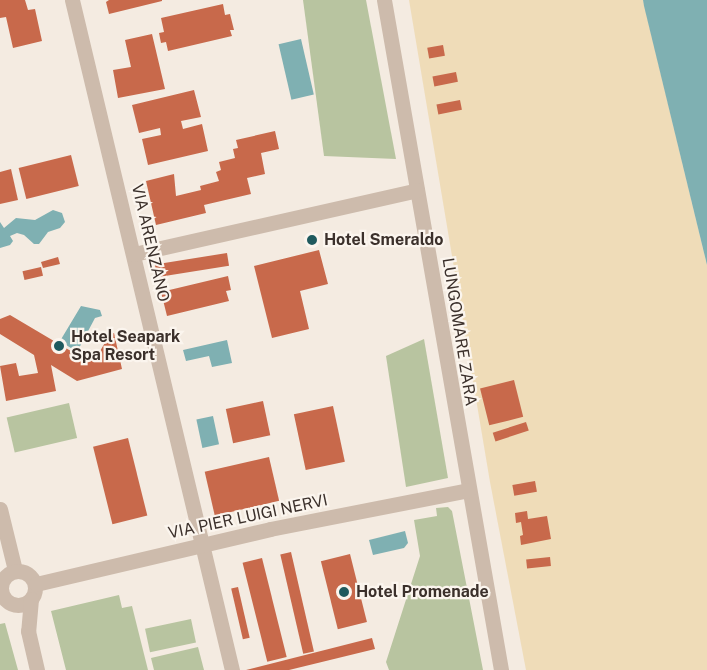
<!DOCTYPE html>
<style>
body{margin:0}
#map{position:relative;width:707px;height:670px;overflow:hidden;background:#f4ebe1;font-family:"Public Sans",sans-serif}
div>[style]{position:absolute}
.green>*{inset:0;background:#b8c4a0;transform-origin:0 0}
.sand>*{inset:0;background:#efdcb8}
.water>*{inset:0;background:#7fb0b2;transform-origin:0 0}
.building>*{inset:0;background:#c8694b;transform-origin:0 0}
.minor>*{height:15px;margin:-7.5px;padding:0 7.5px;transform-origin:7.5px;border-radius:7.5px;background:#cdbbac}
.minor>.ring{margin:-7.5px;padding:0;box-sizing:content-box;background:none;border:15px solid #cdbbac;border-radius:50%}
.dots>*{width:16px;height:16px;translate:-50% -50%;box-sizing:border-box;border:3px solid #fbf5ee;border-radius:50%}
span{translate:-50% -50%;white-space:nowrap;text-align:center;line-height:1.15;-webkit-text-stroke:4.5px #fbf5ee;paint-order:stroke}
.poi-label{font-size:16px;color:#3b302b;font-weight:700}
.left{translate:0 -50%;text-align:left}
.street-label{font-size:16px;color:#3b302b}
</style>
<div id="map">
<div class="green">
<i style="clip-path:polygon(303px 0,366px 0,396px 159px,324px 156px)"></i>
<i style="clip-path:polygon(424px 339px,448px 478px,406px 487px,386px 356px)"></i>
<i style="left:69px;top:403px;width:36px;height:64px;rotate:77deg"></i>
<i style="clip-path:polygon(448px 507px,452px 511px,483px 670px,389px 670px,386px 662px,420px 556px,414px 520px,437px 516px,436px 508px)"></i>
<i style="clip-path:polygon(119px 595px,122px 608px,132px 606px,148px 670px,66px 670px,51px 611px)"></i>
<i style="left:191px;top:619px;width:24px;height:47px;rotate:78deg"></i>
<i style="clip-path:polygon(5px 623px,18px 670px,0 670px,0 624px)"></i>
<i style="clip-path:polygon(198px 647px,204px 670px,154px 670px,151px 658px)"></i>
</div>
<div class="sand">
<i style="clip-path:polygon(409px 0,643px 0,707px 265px,707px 670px,526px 670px,490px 482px)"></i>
</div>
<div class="water">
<i style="clip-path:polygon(643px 0,707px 0,707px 265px,644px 6px)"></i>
<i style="left:301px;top:39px;width:57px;height:23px;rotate:77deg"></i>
<i style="clip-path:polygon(53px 210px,62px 213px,65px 222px,60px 228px,48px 232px,39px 244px,34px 244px,24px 235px,17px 233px,10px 236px,13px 241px,10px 245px,0 248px,0 222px,4px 228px,16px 218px,35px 220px)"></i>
<i style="clip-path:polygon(81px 306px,100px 310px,102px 316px,95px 318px,77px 352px,60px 341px)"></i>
<i style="clip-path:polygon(227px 340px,232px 363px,212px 367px,209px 356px,186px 361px,183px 350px)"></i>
<i style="left:213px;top:416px;width:29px;height:17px;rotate:78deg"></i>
<i style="clip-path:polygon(405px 531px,408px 543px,404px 548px,373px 555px,369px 540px)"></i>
</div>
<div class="building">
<i style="clip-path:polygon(0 0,25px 0,28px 10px,35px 9px,42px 41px,13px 48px,6px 17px,0 18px)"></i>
<i style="clip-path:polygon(109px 0,162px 0,162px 1px,109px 14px,106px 2px)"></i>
<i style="clip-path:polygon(223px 4px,225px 15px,230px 14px,234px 30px,230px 30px,232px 36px,168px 51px,166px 42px,161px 43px,159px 33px,164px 32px,161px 18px)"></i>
<i style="clip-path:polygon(152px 34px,165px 89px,118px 98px,113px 70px,131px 67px,125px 40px)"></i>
<i style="left:443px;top:45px;width:11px;height:16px;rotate:80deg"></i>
<i style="left:456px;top:72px;width:10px;height:24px;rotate:79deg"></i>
<i style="clip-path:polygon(194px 90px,201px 117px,181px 121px,183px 129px,202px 124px,208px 151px,148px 165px,142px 139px,161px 135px,160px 128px,139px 133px,132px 105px)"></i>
<i style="left:460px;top:100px;width:10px;height:24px;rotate:79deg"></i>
<i style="clip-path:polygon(275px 131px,279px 149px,261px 153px,265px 174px,247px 178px,251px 194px,204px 205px,206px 213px,156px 225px,146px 181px,174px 174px,176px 196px,201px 190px,200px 186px,219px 181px,216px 172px,221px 170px,219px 162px,235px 158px,233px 149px,238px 148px,236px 140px)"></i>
<i style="left:71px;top:155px;width:32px;height:54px;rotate:76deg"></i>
<i style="clip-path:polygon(11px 169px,18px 200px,0 204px,0 172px)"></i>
<i style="clip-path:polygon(319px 250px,328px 284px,300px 291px,309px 329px,272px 338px,254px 266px)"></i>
<i style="left:227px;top:253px;width:13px;height:73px;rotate:81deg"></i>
<i style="clip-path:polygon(58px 257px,60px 264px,43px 268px,41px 262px)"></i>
<i style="left:41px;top:267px;width:9px;height:19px;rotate:77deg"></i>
<i style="clip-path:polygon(228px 276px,231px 290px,226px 291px,229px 301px,167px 316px,161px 292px)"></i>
<i style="clip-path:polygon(10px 315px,86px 360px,96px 358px,110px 334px,114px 333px,122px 369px,77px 381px,51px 365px,56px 391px,6px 401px,0 366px,16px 363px,19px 376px,38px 373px,34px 355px,0 334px,0 319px)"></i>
<i style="left:514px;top:380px;width:38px;height:35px;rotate:76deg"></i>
<i style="left:263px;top:401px;width:35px;height:38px;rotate:78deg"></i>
<i style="left:333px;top:406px;width:57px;height:40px;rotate:78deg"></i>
<i style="left:526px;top:422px;width:9px;height:35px;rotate:72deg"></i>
<i style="left:128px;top:438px;width:80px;height:36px;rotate:76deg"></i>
<i style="left:269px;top:457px;width:45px;height:66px;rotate:77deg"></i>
<i style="left:535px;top:481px;width:11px;height:23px;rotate:80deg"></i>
<i style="clip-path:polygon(527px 511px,528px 519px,547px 516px,551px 539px,521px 545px,520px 536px,523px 535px,521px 522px,516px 523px,515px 513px)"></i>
<i style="left:291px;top:552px;width:102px;height:11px;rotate:77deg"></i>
<i style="left:350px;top:554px;width:70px;height:30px;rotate:76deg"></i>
<i style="left:550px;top:557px;width:9px;height:24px;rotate:84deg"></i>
<i style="left:262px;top:558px;width:102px;height:20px;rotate:76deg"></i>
<i style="left:238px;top:587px;width:52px;height:7px;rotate:77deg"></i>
<i style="clip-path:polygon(372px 638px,375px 649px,289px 670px,246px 670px)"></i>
</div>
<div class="minor">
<i style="left:72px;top:0;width:689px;rotate:76.57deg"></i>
<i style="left:384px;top:0;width:680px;rotate:80.09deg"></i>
<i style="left:134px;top:254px;width:290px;rotate:-12.7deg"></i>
<i style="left:0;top:509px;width:63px;rotate:76.2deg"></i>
<i class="ring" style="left:1px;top:571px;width:19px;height:19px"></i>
<i style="left:36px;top:584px;width:240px;rotate:-13.2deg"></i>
<i style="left:270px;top:529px;width:202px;rotate:-11.1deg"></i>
<i style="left:31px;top:599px;width:32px;rotate:95deg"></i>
<i style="left:28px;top:631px;width:40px;rotate:77deg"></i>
</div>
<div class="dots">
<i style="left:312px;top:240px;background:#1f5a5e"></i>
<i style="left:59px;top:346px;background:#1f5a5e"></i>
<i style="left:344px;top:592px;background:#1f5a5e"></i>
</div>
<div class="poi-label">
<span class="left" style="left:324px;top:240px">Hotel Smeraldo</span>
<span class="left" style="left:71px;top:346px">Hotel Seapark<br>Spa Resort</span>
<span class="left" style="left:356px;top:592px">Hotel Promenade</span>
</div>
<div class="street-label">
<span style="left:150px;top:243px;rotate:77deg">VIA ARENZANO</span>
<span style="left:459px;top:332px;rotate:81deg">LUNGOMARE ZARA</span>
<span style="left:248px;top:517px;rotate:-12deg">VIA PIER LUIGI NERVI</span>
</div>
</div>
